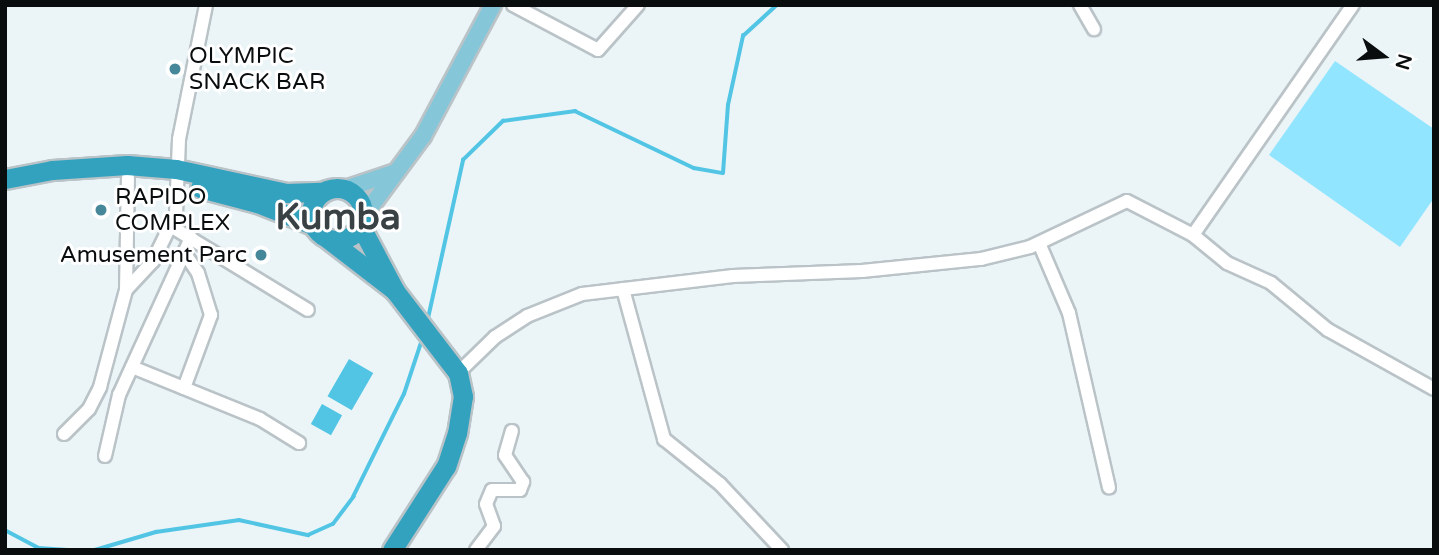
<!DOCTYPE html>
<style>
body{margin:0}
#map{position:relative;width:1439px;height:555px;overflow:hidden;background:#ebf5f8;font-family:"Varela Round",sans-serif}
div>[style]{position:absolute}
.green>*{inset:0;background:#92e5ff}
.water>*{inset:0;background:#52c5e5;transform-origin:0 0}
.stream>*{height:3.5px;margin:-1.75px;padding:0 1.75px;transform-origin:1.75px;border-radius:1.75px;background:#52c5e5}
.roads{filter:drop-shadow(2px 0 #bac3c7) drop-shadow(-2px 0 #bac3c7) drop-shadow(0 2px #bac3c7) drop-shadow(0 -2px #bac3c7)}
.minor>*{height:12px;margin:-6px;padding:0 6px;transform-origin:6px;border-radius:6px;background:#fff}
.major>*{height:16px;margin:-8px;padding:0 8px;transform-origin:8px;border-radius:8px;background:#85c7d9}
.highway>*{height:19px;margin:-9.5px;padding:0 9.5px;transform-origin:9.5px;border-radius:9.5px;background:#33a2bf}
.highway>.ring{margin:-9.5px;padding:0;box-sizing:content-box;background:none;border:19px solid #33a2bf;border-radius:50%}
.dots>*{width:19px;height:19px;translate:-50% -50%;box-sizing:border-box;border:4px solid #fff;border-radius:50%}
span{translate:-50% -50%;white-space:nowrap;text-align:center;line-height:1.15;-webkit-text-stroke:6px #fff;paint-order:stroke}
.poi-label{font-size:23px;color:#0a0d0e}
.left{translate:0 -50%;text-align:left}
.right{translate:-100% -50%;text-align:right}
.town-label{font-size:37px;color:#394144;font-weight:700}
.frame{position:absolute;inset:0;border:7px solid #0a0d0e;pointer-events:none}
.north{position:absolute;left:1348px;top:21px;width:70px;height:70px;-webkit-text-stroke:5px #fff;paint-order:stroke;rotate:106deg;font-size:19px;font-weight:700;line-height:28px;text-align:center;color:#0a0d0e}
.north::after{content:'';display:block;margin:auto;width:24px;height:32px;background:#0a0d0e;clip-path:polygon(50% 0,100% 100%,50% 72%,0 100%)}
</style>
<div id="map">
<div class="green">
<i style="clip-path:polygon(1335px 61px,1434px 129px,1434px 198px,1400px 247px,1269px 155px)"></i>
</div>
<div class="water">
<i style="left:349px;top:359px;width:28px;height:43px;rotate:30deg"></i>
<i style="left:322px;top:404px;width:23px;height:23px;rotate:29deg"></i>
</div>
<div class="stream">
<i style="left:427px;top:323px;width:167px;rotate:-77.5deg"></i>
<i style="left:463px;top:160px;width:56px;rotate:-44.3deg"></i>
<i style="left:503px;top:121px;width:73px;rotate:-7.9deg"></i>
<i style="left:575px;top:111px;width:132px;rotate:25.6deg"></i>
<i style="left:694px;top:168px;width:29px;rotate:10deg"></i>
<i style="left:723px;top:173px;width:68px;rotate:-85.8deg"></i>
<i style="left:728px;top:105px;width:71px;rotate:-77.7deg"></i>
<i style="left:743px;top:36px;width:46px;rotate:-42.4deg"></i>
<i style="left:5px;top:530px;width:38px;rotate:28deg"></i>
<i style="left:39px;top:548px;width:28px;rotate:4deg"></i>
<i style="left:95px;top:550px;width:64px;rotate:-16.4deg"></i>
<i style="left:156px;top:532px;width:84px;rotate:-8.2deg"></i>
<i style="left:239px;top:520px;width:71px;rotate:12.3deg"></i>
<i style="left:308px;top:535px;width:27px;rotate:-24deg"></i>
<i style="left:333px;top:524px;width:34px;rotate:-53deg"></i>
<i style="left:353px;top:497px;width:115px;rotate:-63.7deg"></i>
<i style="left:404px;top:394px;width:60px;rotate:-71.6deg"></i>
</div>
<div class="roads">
<div class="minor">
<i style="left:513px;top:5px;width:96px;rotate:27.9deg"></i>
<i style="left:598px;top:50px;width:60px;rotate:-48.4deg"></i>
<i style="left:1080px;top:5px;width:28px;rotate:60deg"></i>
<i style="left:172px;top:227px;width:159px;rotate:31.4deg"></i>
<i style="left:1193px;top:235px;width:44px;rotate:39.5deg"></i>
<i style="left:1227px;top:263px;width:48px;rotate:24.4deg"></i>
<i style="left:1271px;top:283px;width:74px;rotate:39.5deg"></i>
<i style="left:1328px;top:330px;width:121px;rotate:29.1deg"></i>
<i style="left:1039px;top:243px;width:76px;rotate:66.8deg"></i>
<i style="left:1069px;top:313px;width:179px;rotate:77.1deg"></i>
<i style="left:623px;top:289px;width:156px;rotate:74.7deg"></i>
<i style="left:664px;top:439px;width:72px;rotate:38.8deg"></i>
<i style="left:720px;top:484px;width:91px;rotate:46.8deg"></i>
<i style="left:126px;top:290px;width:40px;rotate:-47deg"></i>
<i style="left:153px;top:261px;width:52px;rotate:-63.9deg"></i>
<i style="left:176px;top:214px;width:75px;rotate:-87.7deg"></i>
<i style="left:179px;top:139px;width:137px;rotate:-78.6deg"></i>
<i style="left:132px;top:367px;width:138px;rotate:22.1deg"></i>
<i style="left:260px;top:419px;width:46px;rotate:31.6deg"></i>
<i style="left:458px;top:373px;width:52px;rotate:-44.2deg"></i>
<i style="left:495px;top:337px;width:38px;rotate:-33deg"></i>
<i style="left:527px;top:316px;width:59px;rotate:-21.8deg"></i>
<i style="left:582px;top:294px;width:152px;rotate:-6.8deg"></i>
<i style="left:733px;top:276px;width:129px;rotate:-2.2deg"></i>
<i style="left:862px;top:271px;width:120px;rotate:-5.8deg"></i>
<i style="left:981px;top:259px;width:50px;rotate:-13.8deg"></i>
<i style="left:1030px;top:247px;width:107px;rotate:-25.4deg"></i>
<i style="left:1127px;top:201px;width:74px;rotate:27.3deg"></i>
<i style="left:1193px;top:235px;width:280px;rotate:-55.2deg"></i>
<i style="left:184px;top:388px;width:78px;rotate:-69.7deg"></i>
<i style="left:211px;top:315px;width:44px;rotate:-107.2deg"></i>
<i style="left:198px;top:273px;width:25px;rotate:-124deg"></i>
<i style="left:64px;top:434px;width:35px;rotate:-45deg"></i>
<i style="left:89px;top:409px;width:25px;rotate:-63deg"></i>
<i style="left:100px;top:387px;width:100px;rotate:-75deg"></i>
<i style="left:126px;top:290px;width:112px;rotate:-89deg"></i>
<i style="left:105px;top:456px;width:63px;rotate:-77.1deg"></i>
<i style="left:119px;top:395px;width:173px;rotate:-65.4deg"></i>
<i style="left:476px;top:550px;width:30px;rotate:-53deg"></i>
<i style="left:494px;top:526px;width:23px;rotate:-110deg"></i>
<i style="left:486px;top:504px;width:15px;rotate:-67deg"></i>
<i style="left:492px;top:490px;width:28px"></i>
<i style="left:520px;top:490px;width:9px;rotate:-69deg"></i>
<i style="left:523px;top:482px;width:32px;rotate:-124deg"></i>
<i style="left:505px;top:455px;width:25px;rotate:-74deg"></i>
</div>
<div class="major">
<i style="left:345px;top:189px;width:54px;rotate:-18.4deg"></i>
<i style="left:363px;top:217px;width:101px;rotate:-53.5deg"></i>
<i style="left:423px;top:136px;width:149px;rotate:-61.9deg"></i>
</div>
<div class="highway">
<i style="left:5px;top:179px;width:48px;rotate:-10.8deg"></i>
<i style="left:52px;top:170px;width:75px;rotate:-3.8deg"></i>
<i style="left:127px;top:165px;width:49px;rotate:4.7deg"></i>
<i style="left:176px;top:169px;width:113px;rotate:12.3deg"></i>
<i style="left:286px;top:193px;width:36px;rotate:-2deg"></i>
<i class="ring" style="left:311px;top:188px;width:33px;height:33px"></i>
<i style="left:200px;top:188px;width:59px;rotate:14.7deg"></i>
<i style="left:257px;top:203px;width:60px;rotate:21.4deg"></i>
<i style="left:360px;top:225px;width:75px;rotate:62.1deg"></i>
<i style="left:395px;top:291px;width:103px;rotate:52.5deg"></i>
<i style="left:458px;top:373px;width:24px;rotate:78deg"></i>
<i style="left:463px;top:396px;width:37px;rotate:99deg"></i>
<i style="left:457px;top:433px;width:35px;rotate:108deg"></i>
<i style="left:446px;top:466px;width:100px;rotate:122.7deg"></i>
<i style="left:328px;top:239px;width:83px;rotate:37.7deg"></i>
</div>
</div>
<div class="dots">
<i style="left:175px;top:69px;background:#47879a"></i>
<i style="left:101px;top:210px;background:#47879a"></i>
<i style="left:261px;top:255px;background:#47879a"></i>
</div>
<div class="poi-label">
<span class="left" style="left:189px;top:69px">OLYMPIC<br>SNACK BAR</span>
<span class="left" style="left:115px;top:210px">RAPIDO<br>COMPLEX</span>
<span class="right" style="left:247px;top:255px">Amusement Parc</span>
</div>
<div class="town-label">
<span style="left:338px;top:218px">Kumba</span>
</div>
<div class="frame"></div>
<div class="north">N</div>
</div>
